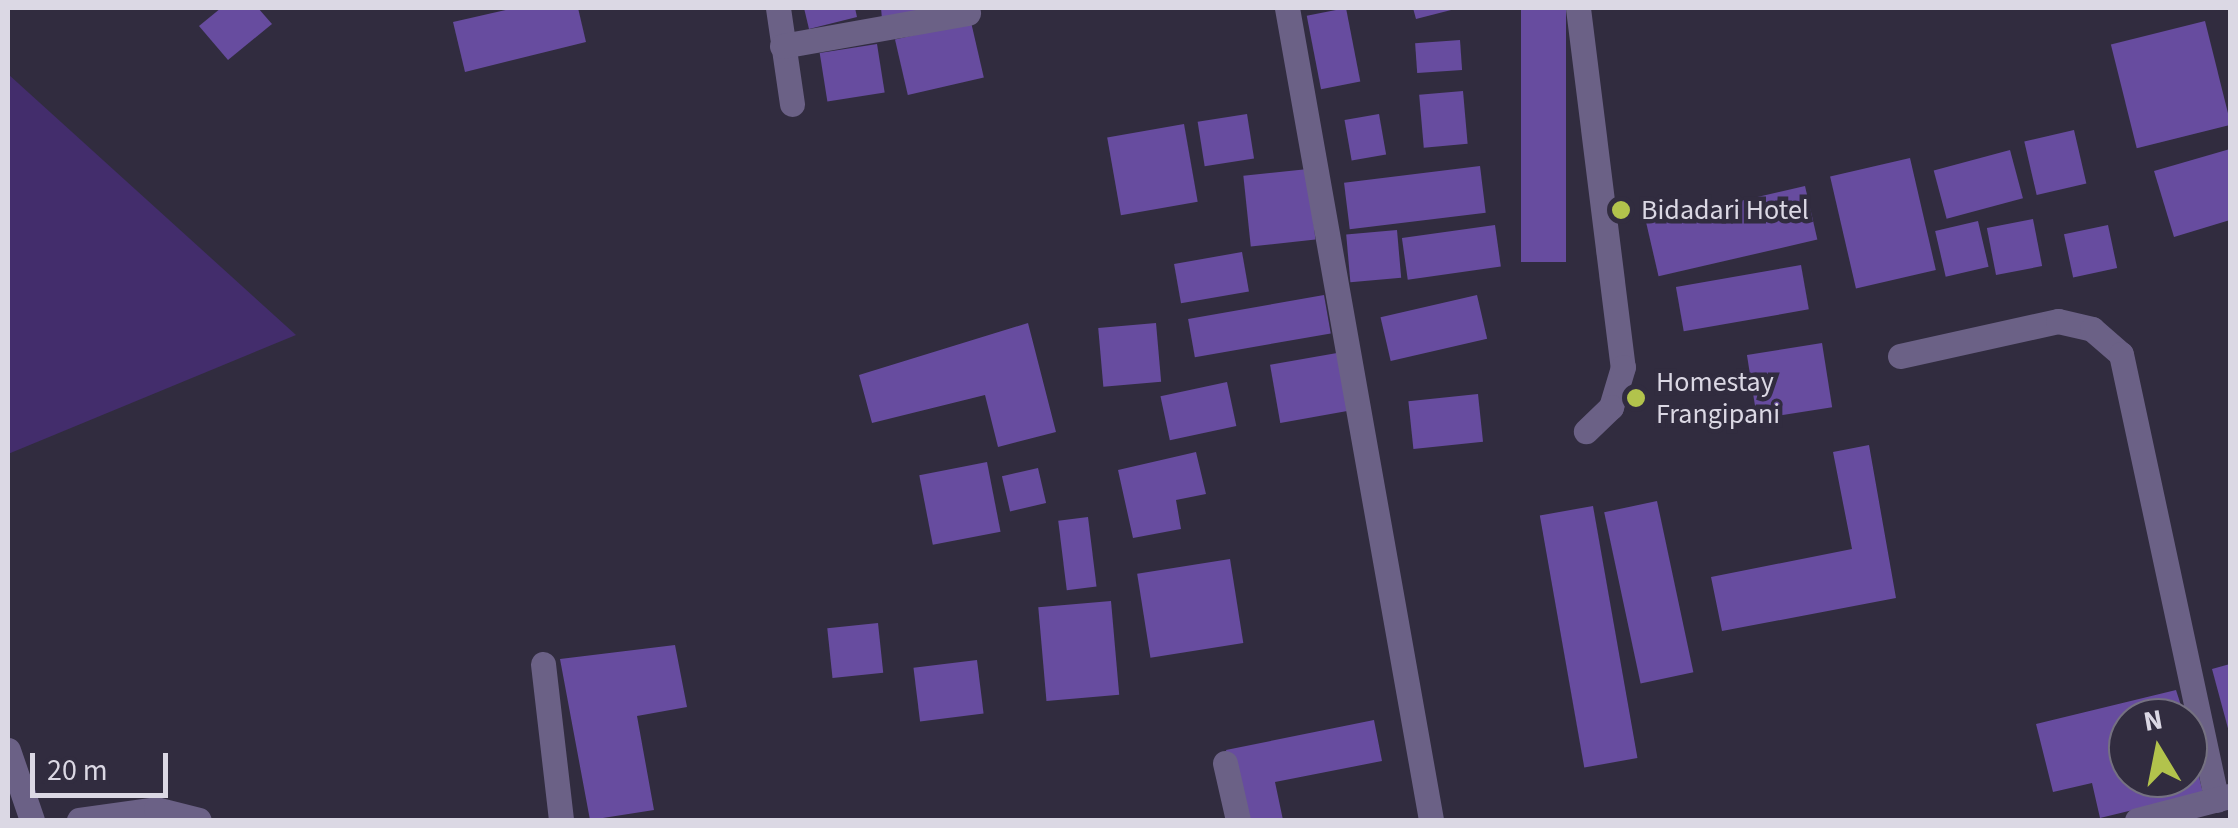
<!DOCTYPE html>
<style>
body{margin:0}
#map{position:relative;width:2238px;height:828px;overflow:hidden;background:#312c3f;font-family:"Source Sans 3",sans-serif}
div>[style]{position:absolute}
.green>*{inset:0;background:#432d6c}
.building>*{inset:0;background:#674c9f;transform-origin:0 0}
.lane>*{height:25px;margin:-12.5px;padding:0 12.5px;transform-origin:12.5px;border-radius:12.5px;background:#6b6186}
.street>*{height:25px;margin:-12.5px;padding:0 12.5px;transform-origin:12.5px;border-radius:12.5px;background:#6b6186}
.dots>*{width:28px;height:28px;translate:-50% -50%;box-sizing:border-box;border:5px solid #312c3f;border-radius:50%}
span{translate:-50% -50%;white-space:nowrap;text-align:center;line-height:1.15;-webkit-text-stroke:9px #312c3f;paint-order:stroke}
.poi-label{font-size:28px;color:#dbd8e4}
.left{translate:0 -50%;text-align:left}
.frame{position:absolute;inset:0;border:10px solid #dbd8e4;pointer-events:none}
.north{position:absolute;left:2108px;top:698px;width:100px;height:100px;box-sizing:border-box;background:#312c3f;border:2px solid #757181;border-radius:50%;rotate:350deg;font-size:28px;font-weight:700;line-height:40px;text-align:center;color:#dbd8e4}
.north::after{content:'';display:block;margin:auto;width:35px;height:45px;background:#b2c34c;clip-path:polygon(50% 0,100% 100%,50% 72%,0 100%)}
.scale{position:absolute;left:30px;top:753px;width:138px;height:45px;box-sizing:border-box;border:5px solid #dbd8e4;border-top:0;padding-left:12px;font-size:30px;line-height:35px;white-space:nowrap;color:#dbd8e4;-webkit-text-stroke:8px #312c3f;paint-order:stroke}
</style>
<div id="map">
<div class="green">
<i style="clip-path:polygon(8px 74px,296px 335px,8px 454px)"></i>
</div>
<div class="building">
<i style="clip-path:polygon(221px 8px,258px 8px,272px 24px,228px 60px,199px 26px)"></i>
<i style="clip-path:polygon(514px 8px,578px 8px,586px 42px,465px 72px,453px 22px)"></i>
<i style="clip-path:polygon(804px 8px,855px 8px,857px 17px,809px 29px)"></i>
<i style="clip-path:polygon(881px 8px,926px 8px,927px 15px,882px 19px)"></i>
<i style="left:1346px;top:8px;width:75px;height:40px;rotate:79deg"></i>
<i style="clip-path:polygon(1413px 8px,1455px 8px,1455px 9px,1416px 19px)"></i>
<i style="left:1521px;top:8px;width:45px;height:254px"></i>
<i style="left:2205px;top:21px;width:107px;height:97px;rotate:76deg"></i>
<i style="left:971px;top:22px;width:57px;height:78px;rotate:77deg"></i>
<i style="left:1460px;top:40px;width:30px;height:45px;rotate:86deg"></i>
<i style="left:877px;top:44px;width:49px;height:58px;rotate:81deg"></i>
<i style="left:1463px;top:91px;width:53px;height:44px;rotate:85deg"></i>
<i style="left:1247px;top:114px;width:45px;height:50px;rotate:81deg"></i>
<i style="left:1379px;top:114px;width:41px;height:35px;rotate:80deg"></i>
<i style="left:1184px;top:124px;width:79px;height:78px;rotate:80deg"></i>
<i style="left:2074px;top:130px;width:55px;height:51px;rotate:77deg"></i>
<i style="clip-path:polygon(2230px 149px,2230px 220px,2174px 237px,2154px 171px)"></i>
<i style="left:2010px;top:150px;width:50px;height:79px;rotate:75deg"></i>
<i style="left:1910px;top:158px;width:115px;height:82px;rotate:77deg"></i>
<i style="left:1480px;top:166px;width:47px;height:137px;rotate:83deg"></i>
<i style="left:1308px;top:169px;width:71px;height:65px;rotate:84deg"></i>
<i style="left:1805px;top:186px;width:55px;height:163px;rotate:77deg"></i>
<i style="left:2033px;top:219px;width:48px;height:47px;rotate:79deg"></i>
<i style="left:1978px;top:221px;width:47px;height:44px;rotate:77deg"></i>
<i style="left:1495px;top:225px;width:42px;height:94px;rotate:82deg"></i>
<i style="left:2108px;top:225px;width:44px;height:45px;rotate:78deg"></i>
<i style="left:1397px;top:230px;width:48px;height:51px;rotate:85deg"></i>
<i style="left:1242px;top:252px;width:40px;height:69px;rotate:80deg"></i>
<i style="left:1801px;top:265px;width:45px;height:127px;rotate:80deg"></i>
<i style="left:1324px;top:295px;width:39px;height:138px;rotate:80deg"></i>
<i style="left:1477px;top:295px;width:45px;height:99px;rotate:77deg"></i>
<i style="clip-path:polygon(1028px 323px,1056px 432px,998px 447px,985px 395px,872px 423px,859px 375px)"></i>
<i style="left:1156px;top:323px;width:59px;height:58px;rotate:85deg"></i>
<i style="left:1822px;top:343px;width:65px;height:76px;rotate:81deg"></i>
<i style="left:1337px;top:353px;width:59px;height:68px;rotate:80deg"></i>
<i style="left:1227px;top:382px;width:45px;height:68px;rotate:78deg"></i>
<i style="left:1478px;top:394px;width:48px;height:70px;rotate:84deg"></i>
<i style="clip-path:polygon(1869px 445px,1896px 598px,1722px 631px,1711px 577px,1852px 549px,1833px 452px)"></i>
<i style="clip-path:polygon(1196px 452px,1206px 494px,1176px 500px,1181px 529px,1133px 538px,1118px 470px)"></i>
<i style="left:987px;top:462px;width:71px;height:69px;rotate:79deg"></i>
<i style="left:1038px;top:468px;width:36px;height:37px;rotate:77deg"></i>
<i style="left:1657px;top:501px;width:175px;height:54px;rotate:78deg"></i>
<i style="left:1593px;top:506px;width:256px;height:54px;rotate:80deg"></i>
<i style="left:1088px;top:517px;width:70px;height:30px;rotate:83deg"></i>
<i style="left:1230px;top:559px;width:85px;height:94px;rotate:81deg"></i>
<i style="left:1111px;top:601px;width:94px;height:73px;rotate:85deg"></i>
<i style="left:878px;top:623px;width:50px;height:51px;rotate:84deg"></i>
<i style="clip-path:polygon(675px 645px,687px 707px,637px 716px,654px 810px,590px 820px,560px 659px)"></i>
<i style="left:977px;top:660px;width:54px;height:64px;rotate:83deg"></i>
<i style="clip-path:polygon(2230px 664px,2230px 732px,2229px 732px,2212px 669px)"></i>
<i style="clip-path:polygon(2176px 690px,2185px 718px,2128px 718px,2128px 778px,2188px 778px,2189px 736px,2203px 793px,2100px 818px,2092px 783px,2053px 792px,2036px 724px)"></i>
<i style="clip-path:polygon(1374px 720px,1382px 761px,1275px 782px,1283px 820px,1241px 820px,1226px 750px)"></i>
</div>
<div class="lane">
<i style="left:1578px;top:8px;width:362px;rotate:82.9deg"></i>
<i style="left:1623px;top:367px;width:42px;rotate:106.7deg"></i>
<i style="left:1611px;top:407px;width:35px;rotate:136deg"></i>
<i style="left:1225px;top:763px;width:58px;rotate:77.2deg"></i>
</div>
<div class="street">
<i style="left:778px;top:8px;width:97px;rotate:81.7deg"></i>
<i style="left:1287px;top:8px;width:825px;rotate:79.94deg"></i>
<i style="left:782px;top:46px;width:189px;rotate:-10.1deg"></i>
<i style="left:1900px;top:356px;width:162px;rotate:-12.5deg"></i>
<i style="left:2058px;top:321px;width:35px;rotate:13deg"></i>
<i style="left:2092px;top:329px;width:38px;rotate:41deg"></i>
<i style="left:2121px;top:354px;width:456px;rotate:77.9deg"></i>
<i style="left:543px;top:664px;width:157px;rotate:83.4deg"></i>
<i style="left:8px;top:750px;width:74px;rotate:71.1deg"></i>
<i style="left:79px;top:820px;width:78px;rotate:-8.1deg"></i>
<i style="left:156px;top:809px;width:44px;rotate:14.3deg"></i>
<i style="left:2137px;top:820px;width:96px;rotate:-14.5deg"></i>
</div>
<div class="dots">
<i style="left:1621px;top:210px;background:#b2c34c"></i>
<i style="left:1636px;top:398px;background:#b2c34c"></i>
</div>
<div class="poi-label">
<span class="left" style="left:1641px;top:210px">Bidadari Hotel</span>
<span class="left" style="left:1656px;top:398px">Homestay<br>Frangipani</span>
</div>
<div class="frame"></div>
<div class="north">N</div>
<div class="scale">20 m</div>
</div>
